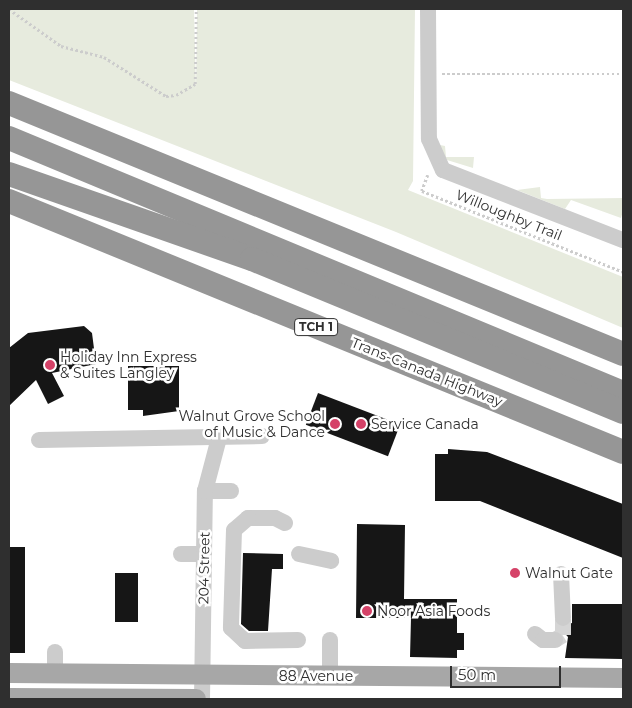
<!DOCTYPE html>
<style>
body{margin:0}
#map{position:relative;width:632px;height:708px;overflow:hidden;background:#fff;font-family:Montserrat,sans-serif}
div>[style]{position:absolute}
.green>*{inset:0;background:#e7ebde}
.building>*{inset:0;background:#161616;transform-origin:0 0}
.minor-tunnel>*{height:16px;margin-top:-8px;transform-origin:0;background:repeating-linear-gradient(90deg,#d5d5d5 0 16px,transparent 0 24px)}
.path>*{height:2.5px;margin-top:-1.25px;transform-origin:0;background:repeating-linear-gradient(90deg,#ccc 0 2.5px,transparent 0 5px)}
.minor>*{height:16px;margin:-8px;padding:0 8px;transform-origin:8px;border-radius:8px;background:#ccc}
.major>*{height:20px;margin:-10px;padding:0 10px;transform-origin:10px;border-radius:10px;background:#a7a7a7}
.highway>*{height:24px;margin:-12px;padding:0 12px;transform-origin:12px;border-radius:12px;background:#969696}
.dots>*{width:14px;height:14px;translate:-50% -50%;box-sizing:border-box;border:2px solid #fff;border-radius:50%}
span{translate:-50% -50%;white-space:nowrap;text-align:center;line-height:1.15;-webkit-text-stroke:5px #fff;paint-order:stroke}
.shield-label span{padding:1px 4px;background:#fff;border:1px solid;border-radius:4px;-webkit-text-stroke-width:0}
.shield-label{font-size:12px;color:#2f2f2f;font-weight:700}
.street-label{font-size:14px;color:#2f2f2f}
.poi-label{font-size:14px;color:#2f2f2f}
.left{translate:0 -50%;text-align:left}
.right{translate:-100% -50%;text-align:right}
.frame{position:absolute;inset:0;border:10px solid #2f2f2f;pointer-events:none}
.scale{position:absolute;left:450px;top:666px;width:111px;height:22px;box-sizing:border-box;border:2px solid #2f2f2f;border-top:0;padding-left:6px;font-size:15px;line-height:18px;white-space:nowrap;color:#2f2f2f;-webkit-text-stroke:4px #fff;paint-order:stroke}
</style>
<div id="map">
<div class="green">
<i style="clip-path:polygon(9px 9px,194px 9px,196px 91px,197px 9px,415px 9px,413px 181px,408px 190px,623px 277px,623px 328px,396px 232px,9px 80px)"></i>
<i style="clip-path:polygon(440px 145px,445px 146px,446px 157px,474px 157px,473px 168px,447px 160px,438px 149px)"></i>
<i style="clip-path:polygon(540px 187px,541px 198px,547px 199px,623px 198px,623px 211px,621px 218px,571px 200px,565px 209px,517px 190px)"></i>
</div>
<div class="building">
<i style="clip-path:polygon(84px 326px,92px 333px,96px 364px,52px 373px,64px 396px,48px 404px,36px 380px,9px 406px,9px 348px,28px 333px)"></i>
<i style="clip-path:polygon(128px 366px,179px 366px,179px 411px,143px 416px,143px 410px,128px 410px)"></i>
<i style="left:318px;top:393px;width:88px;height:34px;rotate:21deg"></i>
<i style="clip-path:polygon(448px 449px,487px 452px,623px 504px,623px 558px,480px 501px,435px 501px,435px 454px,448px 454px)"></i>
<i style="clip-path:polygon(357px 524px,405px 525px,404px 599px,457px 599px,457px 633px,464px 633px,464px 650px,457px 650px,457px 658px,410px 657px,411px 618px,356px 618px)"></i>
<i style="left:9px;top:547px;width:16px;height:106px"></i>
<i style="clip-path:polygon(243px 553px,283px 554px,283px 569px,272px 569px,268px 631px,249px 631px,241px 624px)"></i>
<i style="left:115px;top:573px;width:23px;height:49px"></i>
<i style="clip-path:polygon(572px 604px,623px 604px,623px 659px,565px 658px,568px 637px,559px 627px,572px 623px)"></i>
</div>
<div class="minor-tunnel">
<i style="left:555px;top:640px;width:9px;rotate:-32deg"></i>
<i style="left:563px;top:635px;width:17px;rotate:-90deg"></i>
</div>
<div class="path">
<i style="left:9px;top:9px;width:64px;rotate:35.4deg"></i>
<i style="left:61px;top:46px;width:44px;rotate:14.3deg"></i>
<i style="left:104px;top:57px;width:73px;rotate:32.2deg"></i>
<i style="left:166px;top:96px;width:10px;rotate:-6deg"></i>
<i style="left:176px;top:95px;width:22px;rotate:-30deg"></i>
<i style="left:195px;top:84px;width:75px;rotate:-89.2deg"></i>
<i style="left:442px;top:74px;width:181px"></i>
<i style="left:428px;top:175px;width:17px;rotate:111deg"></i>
<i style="left:422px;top:191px;width:217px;rotate:21.9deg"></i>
</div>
<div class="minor">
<i style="left:428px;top:9px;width:130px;rotate:89.6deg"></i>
<i style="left:429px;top:139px;width:34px;rotate:66deg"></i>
<i style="left:443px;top:170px;width:193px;rotate:21.3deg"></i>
<i style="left:39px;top:440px;width:223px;rotate:-1deg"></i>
<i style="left:205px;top:491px;width:26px"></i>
<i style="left:285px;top:523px;width:11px;rotate:-153deg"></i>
<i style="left:275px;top:518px;width:27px;rotate:180deg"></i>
<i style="left:248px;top:518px;width:18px;rotate:139deg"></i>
<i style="left:234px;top:530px;width:98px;rotate:91.8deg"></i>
<i style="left:231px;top:628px;width:19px;rotate:43deg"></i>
<i style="left:245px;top:641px;width:53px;rotate:-1.1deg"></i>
<i style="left:181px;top:554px;width:23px"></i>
<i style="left:299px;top:554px;width:33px;rotate:12deg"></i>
<i style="left:561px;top:574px;width:44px;rotate:87.4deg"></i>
<i style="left:535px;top:634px;width:10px;rotate:37deg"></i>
<i style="left:543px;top:640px;width:12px"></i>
<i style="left:330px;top:640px;width:36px;rotate:90deg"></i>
<i style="left:55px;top:652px;width:22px;rotate:90deg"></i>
<i style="left:202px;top:699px;width:208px;rotate:-89.2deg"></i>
<i style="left:205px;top:491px;width:55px;rotate:-75.2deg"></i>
</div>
<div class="major">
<i style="left:9px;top:673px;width:614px;rotate:0.47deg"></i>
<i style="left:9px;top:698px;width:187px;rotate:0.3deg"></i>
</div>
<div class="highway">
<i style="left:9px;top:103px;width:663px;rotate:22.23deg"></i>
<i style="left:9px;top:138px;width:665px;rotate:22.55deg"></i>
<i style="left:9px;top:174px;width:257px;rotate:19.3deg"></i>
<i style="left:252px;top:259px;width:401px;rotate:22.4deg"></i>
<i style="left:9px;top:201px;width:663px;rotate:22.23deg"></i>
</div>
<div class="dots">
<i style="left:50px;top:365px;background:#d54268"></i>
<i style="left:335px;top:424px;background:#d54268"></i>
<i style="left:361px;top:424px;background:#d54268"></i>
<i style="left:515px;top:573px;background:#d54268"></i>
<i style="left:367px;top:611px;background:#d54268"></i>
</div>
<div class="shield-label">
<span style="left:316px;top:327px">TCH 1</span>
</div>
<div class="street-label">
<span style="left:509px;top:215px;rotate:22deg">Willoughby Trail</span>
<span style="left:427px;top:372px;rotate:22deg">Trans-Canada Highway</span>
<span style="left:204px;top:568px;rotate:-89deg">204 Street</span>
<span style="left:316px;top:676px">88 Avenue</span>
</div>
<div class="poi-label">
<span class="left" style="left:60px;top:365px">Holiday Inn Express<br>&amp; Suites Langley</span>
<span class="right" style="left:325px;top:424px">Walnut Grove School<br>of Music &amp; Dance</span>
<span class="left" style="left:371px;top:424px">Service Canada</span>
<span class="left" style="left:525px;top:573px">Walnut Gate</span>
<span class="left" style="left:377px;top:611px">Noor Asia Foods</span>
</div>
<div class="frame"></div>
<div class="scale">50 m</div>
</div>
